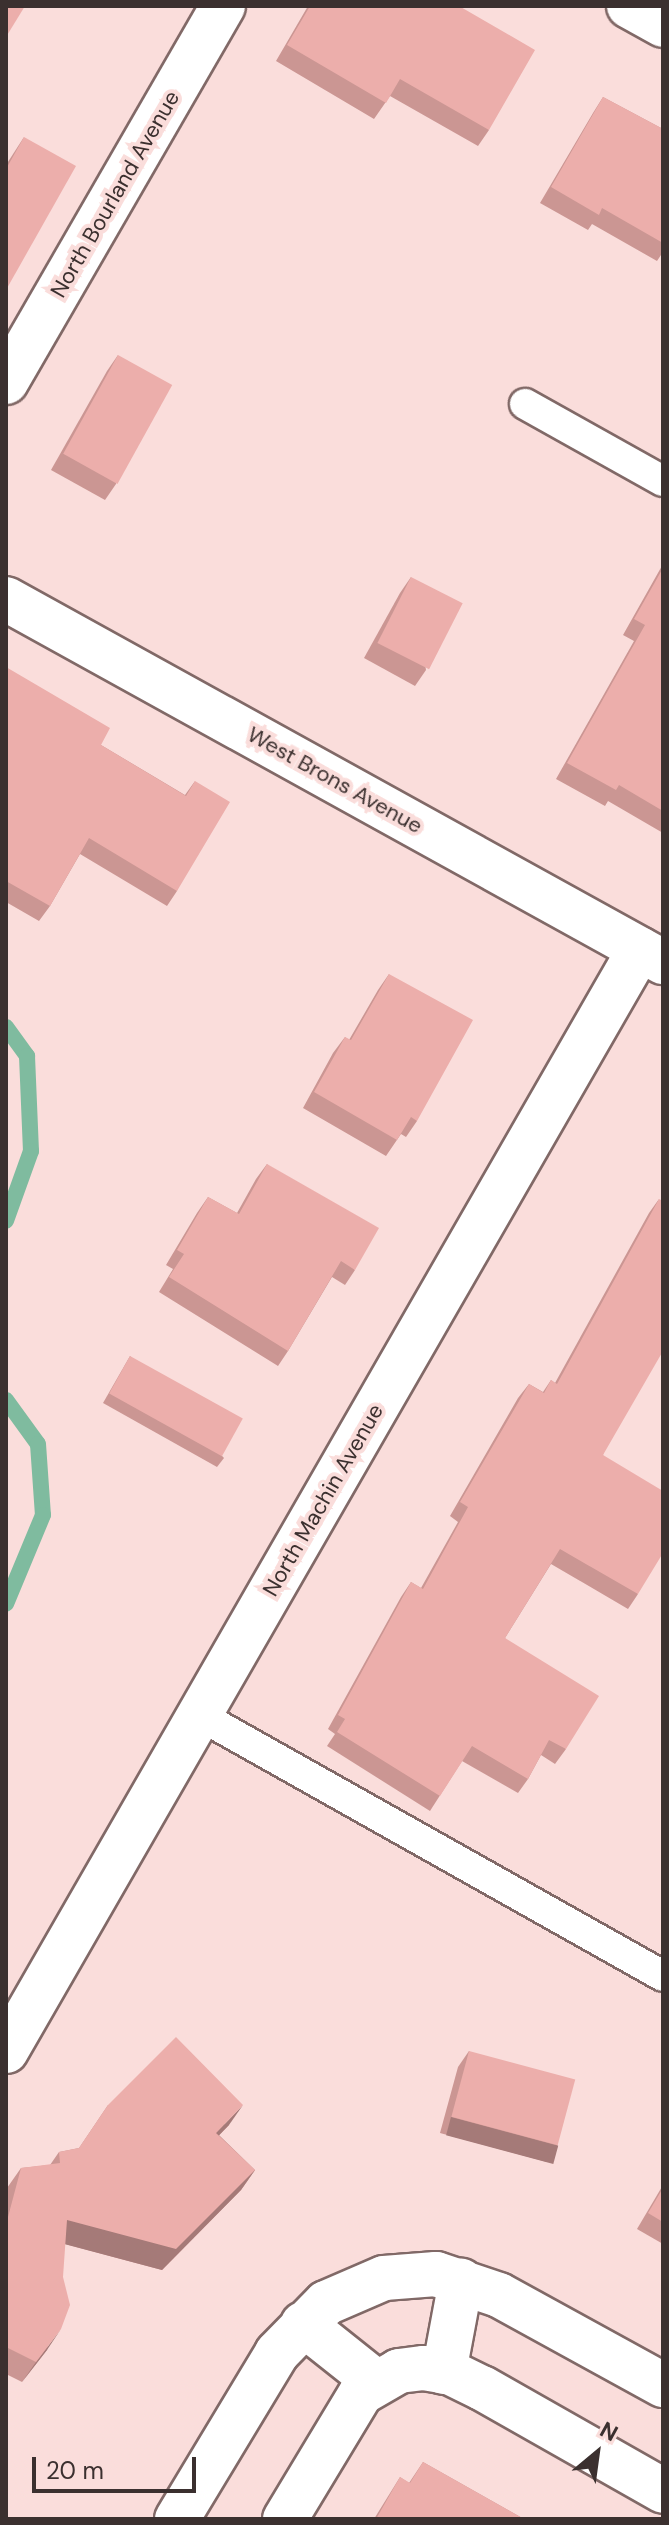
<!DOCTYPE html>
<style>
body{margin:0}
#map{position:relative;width:669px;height:2525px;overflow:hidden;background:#fadddb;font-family:"DM Sans",sans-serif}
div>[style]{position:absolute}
.stream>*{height:16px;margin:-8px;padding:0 8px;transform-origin:8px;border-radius:8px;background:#7fbb9f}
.roads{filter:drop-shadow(2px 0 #816967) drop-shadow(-2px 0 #816967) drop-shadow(0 2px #816967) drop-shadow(0 -2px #816967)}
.service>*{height:30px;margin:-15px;padding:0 15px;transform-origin:15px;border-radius:15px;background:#fff}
.minor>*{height:44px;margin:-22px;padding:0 22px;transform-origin:22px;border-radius:22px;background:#fff}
.wall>*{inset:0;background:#cb9693}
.shaded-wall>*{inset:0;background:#a57a78;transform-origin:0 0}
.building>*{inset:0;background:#ecaeab;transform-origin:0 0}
span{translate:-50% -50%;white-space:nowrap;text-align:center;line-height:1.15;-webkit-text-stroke:8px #fadddb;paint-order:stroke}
.street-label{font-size:22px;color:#3b302f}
.frame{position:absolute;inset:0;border:8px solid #3b302f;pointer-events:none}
.north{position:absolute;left:557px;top:2413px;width:80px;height:80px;-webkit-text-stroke:6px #fadddb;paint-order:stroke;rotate:29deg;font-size:22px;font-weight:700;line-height:32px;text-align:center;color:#3b302f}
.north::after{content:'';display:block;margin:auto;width:28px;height:36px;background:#3b302f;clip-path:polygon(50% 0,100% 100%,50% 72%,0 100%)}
.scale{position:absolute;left:32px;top:2457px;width:164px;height:36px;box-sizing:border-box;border:4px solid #3b302f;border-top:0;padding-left:10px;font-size:24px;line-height:28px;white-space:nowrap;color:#3b302f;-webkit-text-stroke:6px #fadddb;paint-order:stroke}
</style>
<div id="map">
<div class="stream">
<i style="left:6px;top:1027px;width:36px;rotate:54deg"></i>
<i style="left:27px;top:1056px;width:95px;rotate:87.6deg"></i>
<i style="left:31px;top:1151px;width:74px;rotate:109.7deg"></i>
<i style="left:6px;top:1400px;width:54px;rotate:54deg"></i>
<i style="left:38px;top:1444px;width:71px;rotate:86deg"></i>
<i style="left:43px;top:1515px;width:96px;rotate:112.6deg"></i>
</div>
<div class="roads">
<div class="service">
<i style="left:525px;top:404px;width:158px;rotate:29.2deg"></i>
<i style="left:199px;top:1715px;width:532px;rotate:29.36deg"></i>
</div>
<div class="minor">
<i style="left:629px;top:6px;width:39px;rotate:29deg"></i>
<i style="left:6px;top:382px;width:434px;rotate:-60deg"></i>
<i style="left:6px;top:599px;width:751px;rotate:28.92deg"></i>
<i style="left:6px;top:2051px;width:1271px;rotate:-60.09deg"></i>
<i style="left:303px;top:2324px;width:93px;rotate:38.5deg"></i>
<i style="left:444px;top:2372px;width:93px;rotate:-79.4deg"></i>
<i style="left:177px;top:2519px;width:194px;rotate:-58.9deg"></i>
<i style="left:277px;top:2353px;width:70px;rotate:-45.6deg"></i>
<i style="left:326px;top:2303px;width:63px;rotate:-23.3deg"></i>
<i style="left:384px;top:2278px;width:52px;rotate:-4.4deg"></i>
<i style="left:436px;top:2274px;width:66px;rotate:18.4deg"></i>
<i style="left:499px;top:2295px;width:187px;rotate:28.8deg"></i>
<i style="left:285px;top:2519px;width:147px;rotate:-58.9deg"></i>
<i style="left:361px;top:2393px;width:44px;rotate:-30.1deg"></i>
<i style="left:399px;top:2371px;width:25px;rotate:-7deg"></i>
<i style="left:424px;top:2368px;width:27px;rotate:10deg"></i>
<i style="left:451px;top:2373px;width:34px;rotate:26deg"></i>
<i style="left:482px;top:2388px;width:208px;rotate:29.6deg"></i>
</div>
</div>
<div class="wall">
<i style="clip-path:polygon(308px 6px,459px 6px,489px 130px,478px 146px,390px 96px,374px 119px,276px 61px)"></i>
<i style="clip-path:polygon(603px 97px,663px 129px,663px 252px,657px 261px,592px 224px,588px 230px,540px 203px,593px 113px)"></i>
<i style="clip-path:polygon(24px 137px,6px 290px,6px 165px)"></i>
<i style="clip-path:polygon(118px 355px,116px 484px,105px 500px,51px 470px,107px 371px)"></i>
<i style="clip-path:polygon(663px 564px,663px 833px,608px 801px,605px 806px,556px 779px,634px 641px,623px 635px)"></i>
<i style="clip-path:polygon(411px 577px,426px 670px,415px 686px,364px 658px,400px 593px)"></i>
<i style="clip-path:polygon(6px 667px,101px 745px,185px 795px,195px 781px,177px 891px,167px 906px,80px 854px,50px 906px,39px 921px,6px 902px)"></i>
<i style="clip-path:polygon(389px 974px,417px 1121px,406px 1137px,401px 1134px,386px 1156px,303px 1108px,333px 1053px,345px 1037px,349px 1040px,378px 990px)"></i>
<i style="clip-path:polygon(267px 1164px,355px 1270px,345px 1285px,332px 1277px,288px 1351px,278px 1366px,159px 1292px,173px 1269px,166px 1265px,197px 1213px,208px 1197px,237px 1213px,256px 1179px)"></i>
<i style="clip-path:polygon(659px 1199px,603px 1455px,638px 1594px,628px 1609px,551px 1564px,505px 1638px,566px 1749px,555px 1764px,541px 1755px,528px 1779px,518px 1793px,462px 1761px,430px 1811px,327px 1746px,335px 1734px,328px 1729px,401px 1597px,411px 1582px,421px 1588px,458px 1522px,450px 1516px,518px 1398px,529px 1384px,543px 1392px,551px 1380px,555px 1383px,649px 1213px)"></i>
<i style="clip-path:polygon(130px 1356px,224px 1458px,217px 1467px,103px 1403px)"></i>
<i style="clip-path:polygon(469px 2051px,558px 2146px,547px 2162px,440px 2133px,458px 2067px)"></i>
<i style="clip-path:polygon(108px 2105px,229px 2125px,219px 2135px,255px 2170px,241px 2190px,162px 2270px,65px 2244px,47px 2350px,22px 2382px,6px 2374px,7px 2188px,21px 2168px,50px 2165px,59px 2152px,79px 2148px)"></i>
<i style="clip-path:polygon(663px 2185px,663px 2244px,637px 2229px)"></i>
<i style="clip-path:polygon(423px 2462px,524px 2519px,374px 2519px,400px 2477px,409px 2483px)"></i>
</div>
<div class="shaded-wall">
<i style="clip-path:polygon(243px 2105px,229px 2125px,202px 2153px,216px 2133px)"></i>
<i style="left:451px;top:2117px;width:111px;height:19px;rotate:15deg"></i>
<i style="clip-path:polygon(255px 2170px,241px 2190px,162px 2270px,53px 2241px,67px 2220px)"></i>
<i style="clip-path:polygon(61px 2329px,47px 2350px,22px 2382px,36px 2362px)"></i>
</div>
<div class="building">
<i style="clip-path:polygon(6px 6px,25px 6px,6px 37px)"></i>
<i style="clip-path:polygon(310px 6px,459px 6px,535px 50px,489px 130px,400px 79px,386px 103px,287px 45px)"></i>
<i style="clip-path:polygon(603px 97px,663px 129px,663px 243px,602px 208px,599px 215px,551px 187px)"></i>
<i style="clip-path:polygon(24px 137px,76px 166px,6px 290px,6px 169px)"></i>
<i style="left:118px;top:355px;width:62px;height:113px;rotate:29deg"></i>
<i style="clip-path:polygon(663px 568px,663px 811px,619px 785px,616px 790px,567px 763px,645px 625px,634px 619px)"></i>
<i style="left:411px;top:577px;width:58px;height:74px;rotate:27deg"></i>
<i style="clip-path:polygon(6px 667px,110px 728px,101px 745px,186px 796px,195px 781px,230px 802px,177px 891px,89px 838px,50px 906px,6px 881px)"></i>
<i style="clip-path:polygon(389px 974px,473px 1020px,417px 1121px,411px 1117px,397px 1140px,314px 1092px,345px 1037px,351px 1040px)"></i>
<i style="clip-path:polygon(267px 1164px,379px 1228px,355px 1270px,341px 1261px,288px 1351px,169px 1277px,184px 1254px,177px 1250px,208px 1197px,239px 1214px)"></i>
<i style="clip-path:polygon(659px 1199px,663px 1201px,663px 1351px,603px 1455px,663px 1491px,663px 1553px,638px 1594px,560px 1549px,505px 1638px,599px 1696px,566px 1749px,549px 1740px,528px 1779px,472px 1746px,440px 1796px,337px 1732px,345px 1719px,338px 1715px,411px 1582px,423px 1589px,468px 1507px,460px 1502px,529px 1384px,544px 1393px,551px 1380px,557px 1384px)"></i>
<i style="left:130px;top:1356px;width:129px;height:43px;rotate:29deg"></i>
<i style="clip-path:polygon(176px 2037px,243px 2105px,216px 2133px,255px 2170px,176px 2249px,67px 2220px,63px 2277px,70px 2305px,61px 2329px,36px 2362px,6px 2347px,6px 2217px,8px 2217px,21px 2168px,60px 2163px,59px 2152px,79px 2148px,108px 2105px)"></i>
<i style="left:469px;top:2051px;width:110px;height:68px;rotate:15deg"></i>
<i style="clip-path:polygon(663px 2188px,663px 2222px,648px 2213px)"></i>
<i style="clip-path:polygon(423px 2462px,524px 2519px,376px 2519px,400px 2477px,410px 2483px)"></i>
</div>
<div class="street-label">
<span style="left:115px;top:194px;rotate:-60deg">North Bourland Avenue</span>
<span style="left:335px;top:780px;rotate:29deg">West Brons Avenue</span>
<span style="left:323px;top:1500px;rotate:-60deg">North Machin Avenue</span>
</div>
<div class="frame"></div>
<div class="north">N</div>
<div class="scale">20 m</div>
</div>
